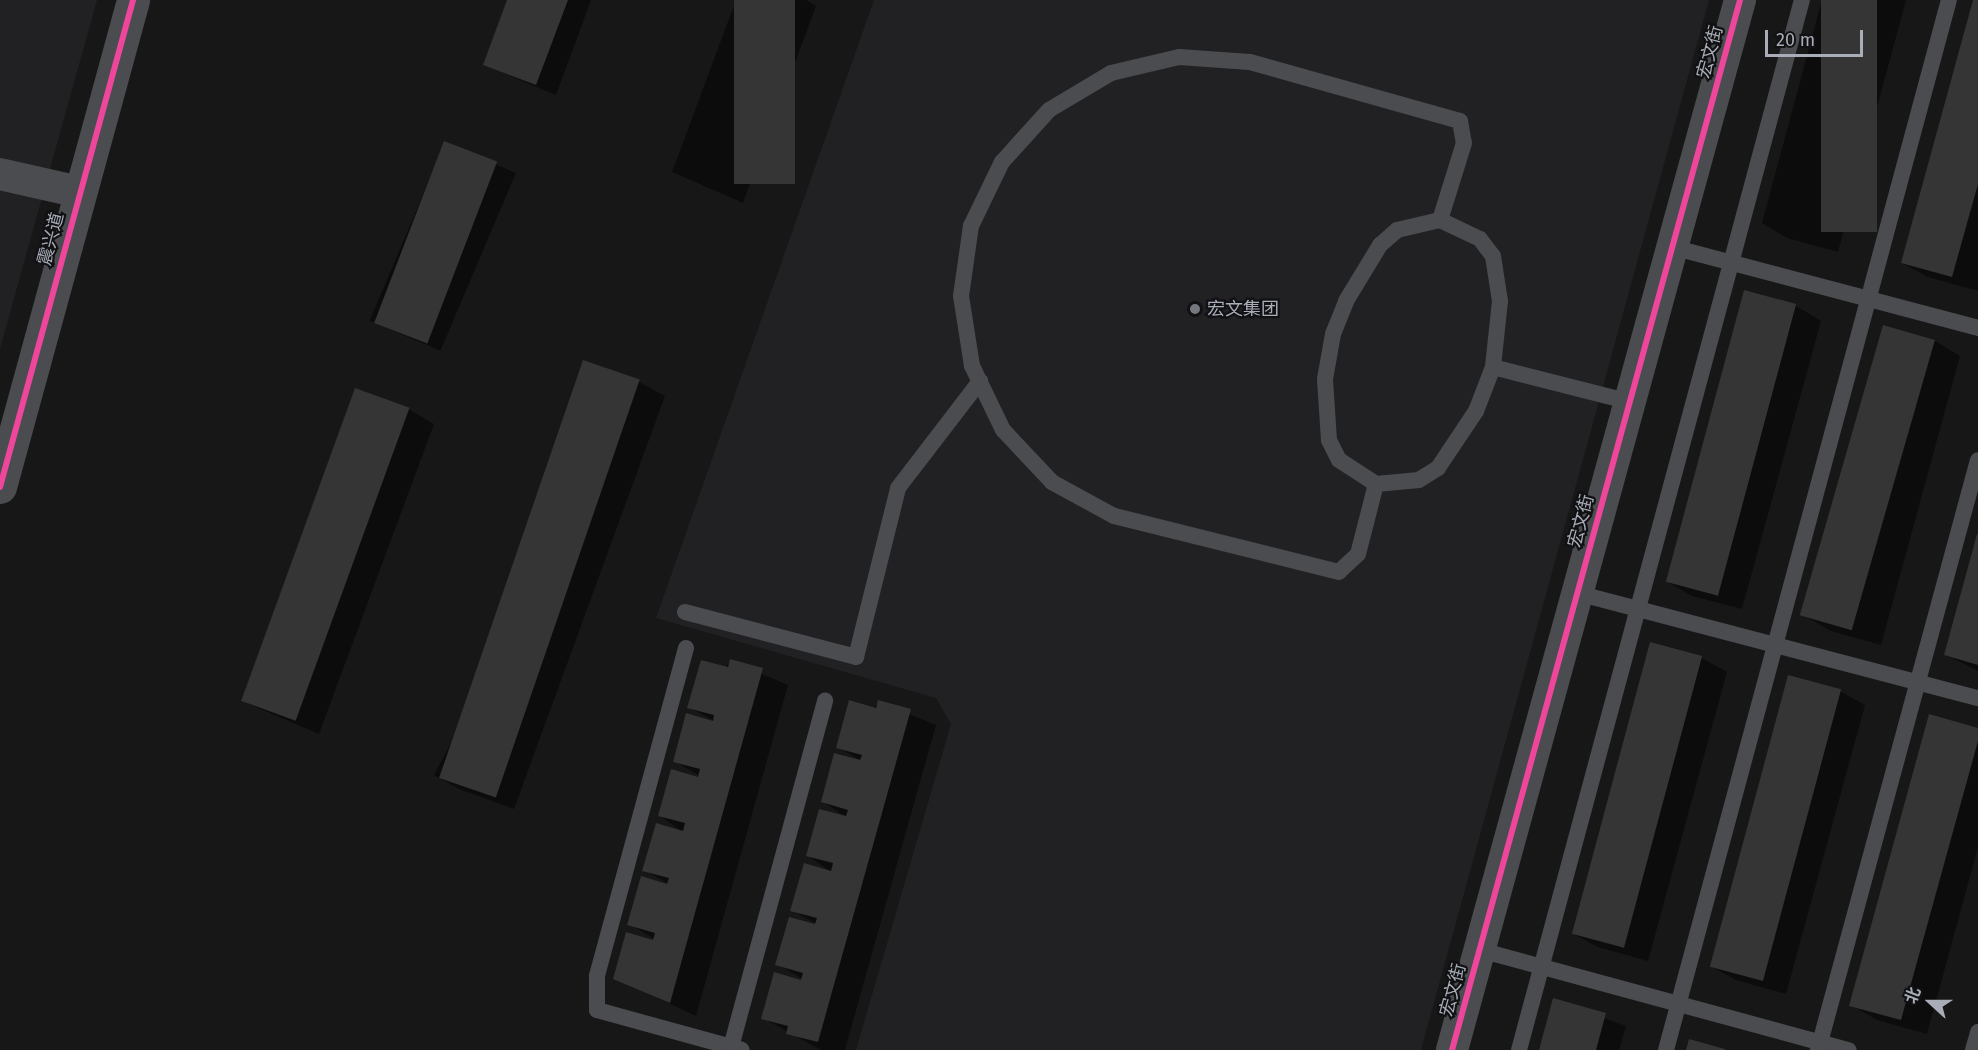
<!DOCTYPE html>
<meta charset="utf-8">
<style>
body{margin:0}
#map{position:relative;width:1978px;height:1050px;overflow:hidden;background:#171717;font-family:"Fira Sans","Noto Sans SC",sans-serif}
div>[style]{position:absolute}
.built>*{inset:0;background:#212123}
.shadow>*{inset:0;background:#0007;transform-origin:0 0}
.building>*{inset:0;background:#353536;transform-origin:0 0}
.service>*{height:16px;margin:-8px;padding:0 8px;transform-origin:8px;border-radius:8px;background:#4b4c50}
.minor>*{height:32px;margin:-16px;padding:0 16px;transform-origin:16px;border-radius:16px;background:#4b4c50}
.tertiary>*{height:33px;margin:-16.5px;padding:0 16.5px;transform-origin:16.5px;border-radius:16.5px;background:#4b4c50}
.cycleway>*{height:6px;margin:-3px;padding:0 3px;transform-origin:3px;border-radius:3px;background:#ed469a}
.dots>*{width:16px;height:16px;translate:-50% -50%;box-sizing:border-box;border:3px solid #111113;border-radius:50%}
span{translate:-50% -50%;white-space:nowrap;text-align:center;line-height:1.15;-webkit-text-stroke:4.5px #111113;paint-order:stroke}
.street-label{font-size:18px;color:#a8adb8}
.poi-label{font-size:18px;color:#a8adb8}
.left{translate:0 -50%;text-align:left}
.north{position:absolute;left:1900px;top:972px;width:60px;height:60px;-webkit-text-stroke:4px #111113;paint-order:stroke;rotate:291deg;font-size:16px;font-weight:700;line-height:24px;text-align:center;color:#a8adb8}
.north::after{content:'';display:block;margin:auto;width:21px;height:27px;background:#a8adb8;clip-path:polygon(50% 0,100% 100%,50% 72%,0 100%)}
.scale{position:absolute;left:1765px;top:30px;width:98px;height:27px;box-sizing:border-box;border:3px solid #a8adb8;border-top:0;padding-left:8px;font-size:18px;line-height:21px;white-space:nowrap;color:#a8adb8;-webkit-text-stroke:4px #111113;paint-order:stroke}
</style>
<div id="map">
<div class="built">
<i style="clip-path:polygon(0 0,97px 0,0 349px)"></i>
<i style="clip-path:polygon(874px 0,1709px 0,1421px 1050px,856px 1050px,951px 724px,936px 698px,656px 618px)"></i>
</div>
<div class="shadow">
<i style="clip-path:polygon(508px 0,591px 0,556px 95px,484px 65px)"></i>
<i style="clip-path:polygon(736px 0,806px 0,816px 6px,743px 203px,672px 172px)"></i>
<i style="clip-path:polygon(1822px 0,1906px 0,1838px 252px,1787px 238px,1762px 223px)"></i>
<i style="clip-path:polygon(1974px 0,1978px 0,1978px 291px,1928px 277px,1902px 263px)"></i>
<i style="left:445px;top:143px;width:77px;height:193px;rotate:23deg"></i>
<i style="clip-path:polygon(1745px 292px,1796px 306px,1821px 321px,1742px 609px,1692px 596px,1666px 581px)"></i>
<i style="clip-path:polygon(1884px 327px,1935px 341px,1960px 356px,1881px 645px,1831px 631px,1805px 616px)"></i>
<i style="clip-path:polygon(639px 382px,665px 396px,514px 809px,459px 789px,434px 775px)"></i>
<i style="clip-path:polygon(408px 409px,434px 424px,319px 734px,242px 701px)"></i>
<i style="clip-path:polygon(1978px 537px,1978px 671px,1946px 655px)"></i>
<i style="clip-path:polygon(1651px 643px,1702px 658px,1727px 672px,1648px 961px,1598px 947px,1572px 933px)"></i>
<i style="clip-path:polygon(731px 661px,788px 685px,696px 1016px,615px 978px,660px 942px,629px 924px,669px 884px,644px 870px,684px 833px,659px 815px,705px 779px,674px 761px,714px 721px,689px 707px)"></i>
<i style="clip-path:polygon(1840px 691px,1865px 705px,1786px 994px,1736px 980px,1710px 966px)"></i>
<i style="clip-path:polygon(879px 702px,936px 725px,845px 1050px,821px 1050px,763px 1018px,808px 982px,777px 964px,818px 925px,792px 910px,832px 873px,807px 855px,847px 818px,822px 801px,862px 761px,837px 747px)"></i>
<i style="clip-path:polygon(1978px 729px,1978px 847px,1927px 1034px,1877px 1020px,1851px 1005px)"></i>
<i style="clip-path:polygon(1554px 1000px,1626px 1026px,1619px 1050px,1540px 1050px)"></i>
</div>
<div class="building">
<i style="clip-path:polygon(507px 0,568px 0,536px 85px,483px 65px)"></i>
<i style="left:734px;top:0;width:61px;height:184px"></i>
<i style="left:1821px;top:0;width:56px;height:232px"></i>
<i style="clip-path:polygon(1973px 0,1978px 0,1978px 184px,1952px 277px,1901px 263px)"></i>
<i style="left:444px;top:141px;width:57px;height:195px;rotate:21deg"></i>
<i style="left:1744px;top:290px;width:54px;height:302px;rotate:15deg"></i>
<i style="left:1883px;top:325px;width:54px;height:302px;rotate:16deg"></i>
<i style="left:583px;top:360px;width:60px;height:442px;rotate:19deg"></i>
<i style="left:355px;top:388px;width:58px;height:333px;rotate:20deg"></i>
<i style="clip-path:polygon(1977px 534px,1978px 534px,1978px 665px,1944px 655px)"></i>
<i style="left:1650px;top:642px;width:54px;height:302px;rotate:15deg"></i>
<i style="clip-path:polygon(730px 659px,763px 668px,670px 1003px,613px 979px,626px 932px,653px 940px,655px 933px,627px 925px,641px 876px,667px 884px,669px 878px,642px 871px,656px 823px,683px 831px,685px 823px,658px 816px,671px 769px,698px 777px,700px 769px,673px 762px,686px 713px,713px 721px,714px 715px,687px 708px,701px 660px,728px 667px)"></i>
<i style="left:1788px;top:675px;width:55px;height:302px;rotate:15deg"></i>
<i style="clip-path:polygon(849px 700px,876px 708px,878px 700px,911px 709px,818px 1042px,786px 1034px,788px 1026px,761px 1019px,774px 972px,801px 980px,803px 973px,775px 965px,789px 917px,815px 924px,817px 918px,790px 911px,804px 863px,831px 871px,833px 863px,806px 856px,819px 809px,846px 816px,848px 810px,821px 802px,834px 753px,860px 760px,862px 755px,836px 748px)"></i>
<i style="clip-path:polygon(1929px 714px,1978px 728px,1978px 741px,1901px 1020px,1849px 1006px)"></i>
<i style="clip-path:polygon(1553px 998px,1606px 1013px,1596px 1050px,1539px 1050px)"></i>
<i style="clip-path:polygon(1689px 1039px,1725px 1049px,1725px 1050px,1686px 1050px)"></i>
</div>
<div class="service">
<i style="left:1440px;top:220px;width:44px;rotate:25.4deg"></i>
<i style="left:1480px;top:239px;width:21px;rotate:53deg"></i>
<i style="left:1493px;top:256px;width:46px;rotate:81.2deg"></i>
<i style="left:1500px;top:301px;width:66px;rotate:96.1deg"></i>
<i style="left:1493px;top:367px;width:47px;rotate:111.1deg"></i>
<i style="left:1476px;top:411px;width:69px;rotate:123.7deg"></i>
<i style="left:1438px;top:468px;width:22px;rotate:148deg"></i>
<i style="left:1419px;top:480px;width:43px;rotate:174.7deg"></i>
<i style="left:1376px;top:484px;width:44px;rotate:-147deg"></i>
<i style="left:1339px;top:460px;width:22px;rotate:-117deg"></i>
<i style="left:1329px;top:440px;width:61px;rotate:-93.8deg"></i>
<i style="left:1325px;top:379px;width:46px;rotate:-79.9deg"></i>
<i style="left:1333px;top:334px;width:35px;rotate:-68deg"></i>
<i style="left:1346px;top:301px;width:66px;rotate:-58.7deg"></i>
<i style="left:1380px;top:245px;width:23px;rotate:-41deg"></i>
<i style="left:1397px;top:230px;width:44px;rotate:-13.1deg"></i>
<i style="left:1672px;top:247px;width:317px;rotate:14.8deg"></i>
<i style="left:1493px;top:367px;width:141px;rotate:14.3deg"></i>
<i style="left:1376px;top:484px;width:72px;rotate:104.4deg"></i>
<i style="left:1358px;top:554px;width:26px;rotate:137deg"></i>
<i style="left:1339px;top:572px;width:232px;rotate:-166deg"></i>
<i style="left:1114px;top:516px;width:71px;rotate:-151.3deg"></i>
<i style="left:1052px;top:482px;width:71px;rotate:-133.3deg"></i>
<i style="left:1003px;top:430px;width:71px;rotate:-115.8deg"></i>
<i style="left:972px;top:366px;width:71px;rotate:-98.9deg"></i>
<i style="left:961px;top:296px;width:71px;rotate:-81.9deg"></i>
<i style="left:971px;top:226px;width:71px;rotate:-64.2deg"></i>
<i style="left:1002px;top:162px;width:70px;rotate:-47.9deg"></i>
<i style="left:1049px;top:110px;width:72px;rotate:-30.8deg"></i>
<i style="left:1111px;top:73px;width:70px;rotate:-13.2deg"></i>
<i style="left:1179px;top:57px;width:71px;rotate:4deg"></i>
<i style="left:1250px;top:62px;width:218px;rotate:15.7deg"></i>
<i style="left:1460px;top:121px;width:22px;rotate:80deg"></i>
<i style="left:1464px;top:143px;width:81px;rotate:107.3deg"></i>
<i style="left:1577px;top:593px;width:415px;rotate:14.7deg"></i>
<i style="left:685px;top:612px;width:177px;rotate:14.7deg"></i>
<i style="left:856px;top:657px;width:174px;rotate:-76deg"></i>
<i style="left:898px;top:488px;width:135px;rotate:-52.5deg"></i>
<i style="left:686px;top:648px;width:340px;rotate:105.2deg"></i>
<i style="left:597px;top:976px;width:34px;rotate:90deg"></i>
<i style="left:597px;top:1010px;width:150px;rotate:15.4deg"></i>
<i style="left:1480px;top:950px;width:382px;rotate:15.2deg"></i>
<i style="left:731px;top:1047px;width:359px;rotate:-74.8deg"></i>
<i style="left:1519px;top:1050px;width:1087px;rotate:-74.92deg"></i>
<i style="left:1666px;top:1050px;width:1087px;rotate:-74.92deg"></i>
<i style="left:1818px;top:1050px;width:611px;rotate:-74.83deg"></i>
<i style="left:1973px;top:1050px;width:19px;rotate:-74deg"></i>
</div>
<div class="minor">
<i style="left:0;top:174px;width:82px;rotate:12.7deg"></i>
<i style="left:1452px;top:1050px;width:1089px;rotate:-74.66deg"></i>
</div>
<div class="tertiary">
<i style="left:0;top:487px;width:505px;rotate:-74.72deg"></i>
</div>
<div class="cycleway">
<i style="left:0;top:487px;width:505px;rotate:-74.72deg"></i>
<i style="left:1452px;top:1050px;width:1089px;rotate:-74.66deg"></i>
</div>
<div class="dots">
<i style="left:1195px;top:309px;background:#757880"></i>
</div>
<div class="street-label">
<span style="left:1710px;top:52px;rotate:-75deg">宏文街</span>
<span style="left:51px;top:239px;rotate:-75deg">震兴道</span>
<span style="left:1581px;top:521px;rotate:-75deg">宏文街</span>
<span style="left:1453px;top:990px;rotate:-75deg">宏文街</span>
</div>
<div class="poi-label">
<span class="left" style="left:1207px;top:309px">宏文集团</span>
</div>
<div class="north">北</div>
<div class="scale">20 m</div>
</div>
